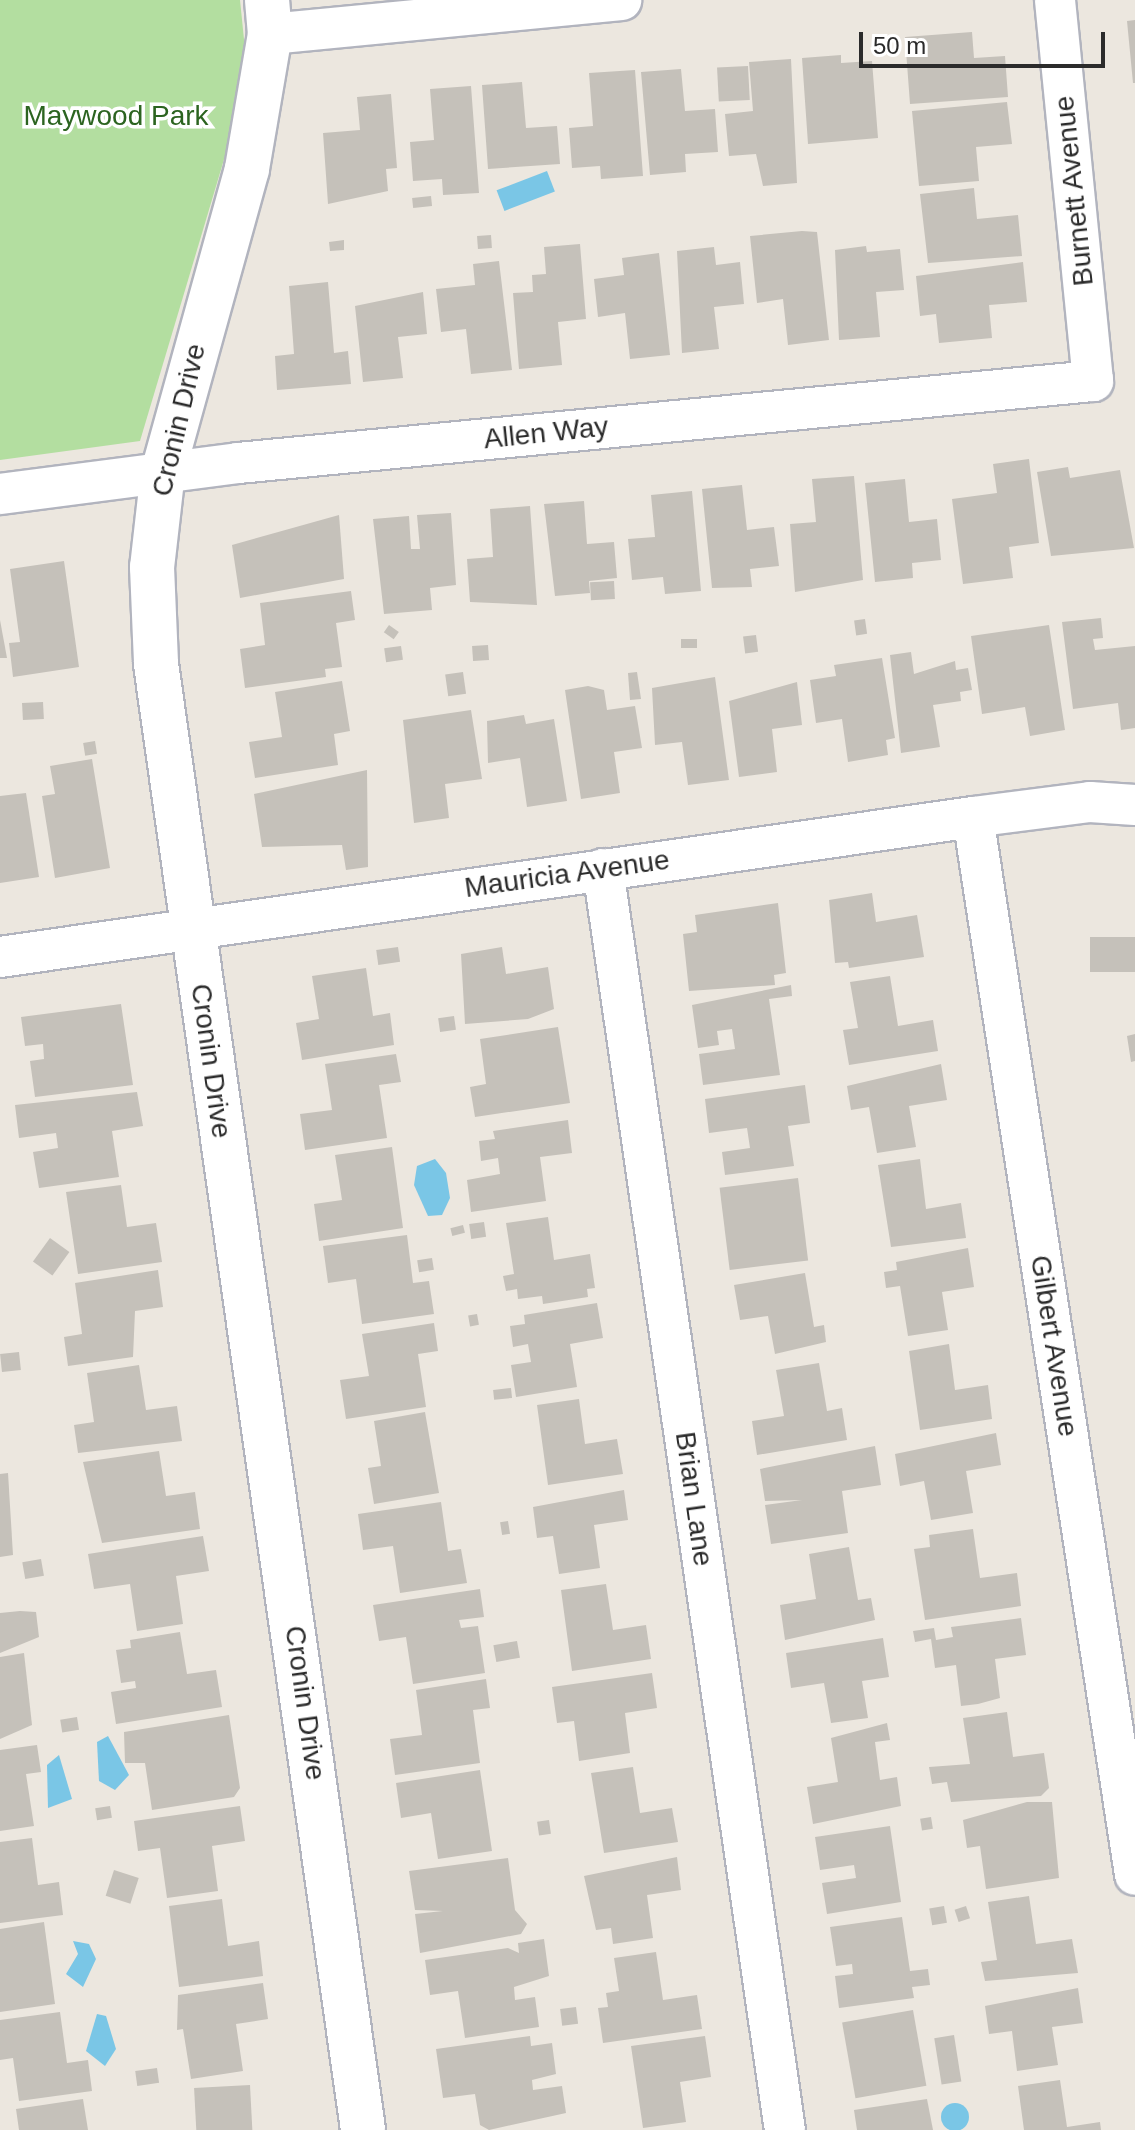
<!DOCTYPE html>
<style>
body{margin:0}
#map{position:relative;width:1135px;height:2130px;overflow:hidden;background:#ece7df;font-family:Arial,sans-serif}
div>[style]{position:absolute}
.green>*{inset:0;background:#b3dea0}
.water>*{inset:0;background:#7ac6e6;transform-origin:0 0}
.round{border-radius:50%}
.building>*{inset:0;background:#c5c1ba;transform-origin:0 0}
.roads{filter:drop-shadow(2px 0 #b2b4be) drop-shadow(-2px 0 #b2b4be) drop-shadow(0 2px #b2b4be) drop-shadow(0 -2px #b2b4be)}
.minor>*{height:40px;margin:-20px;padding:0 20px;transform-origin:20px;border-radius:20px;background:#fff}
.tertiary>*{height:44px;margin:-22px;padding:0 22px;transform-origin:22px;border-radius:22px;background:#fff}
span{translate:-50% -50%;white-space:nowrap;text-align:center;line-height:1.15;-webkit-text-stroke:7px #fff;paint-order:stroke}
.park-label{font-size:28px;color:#2c6420}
.street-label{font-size:28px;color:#2b2b2b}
.scale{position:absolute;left:859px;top:32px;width:246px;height:36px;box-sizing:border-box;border:4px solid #2b2b2b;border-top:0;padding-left:10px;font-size:24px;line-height:28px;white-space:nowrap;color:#2b2b2b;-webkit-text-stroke:6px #fff;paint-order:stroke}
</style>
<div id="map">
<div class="green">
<i style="clip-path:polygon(0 0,240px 0,248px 79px,140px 441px,0 460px)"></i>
</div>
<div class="water">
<i style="left:547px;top:171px;width:22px;height:54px;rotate:69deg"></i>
<i style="clip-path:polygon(435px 1159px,446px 1173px,450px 1198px,442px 1215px,428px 1216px,414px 1185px,417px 1166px)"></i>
<i style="clip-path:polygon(108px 1736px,129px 1775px,115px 1790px,99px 1781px,97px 1742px)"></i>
<i style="clip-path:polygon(59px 1755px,72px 1799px,48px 1808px,47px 1765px)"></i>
<i style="clip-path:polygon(73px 1941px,89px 1944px,96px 1959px,83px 1987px,66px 1974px,78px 1954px)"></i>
<i style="clip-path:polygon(97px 2014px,106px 2016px,116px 2049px,105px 2066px,86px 2051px)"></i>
<i class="round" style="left:941px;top:2103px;width:28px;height:28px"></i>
</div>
<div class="building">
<i style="clip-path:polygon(1135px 20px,1135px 83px,1133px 83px,1127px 21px)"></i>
<i style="clip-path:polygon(972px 32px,974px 58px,1005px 56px,1008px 97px,910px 104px,905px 37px)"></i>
<i style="clip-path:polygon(841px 55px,841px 63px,872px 61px,878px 138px,808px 144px,802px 58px)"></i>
<i style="clip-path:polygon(791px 59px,797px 183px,763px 186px,756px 154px,729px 156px,725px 114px,753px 111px,749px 62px)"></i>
<i style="left:748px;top:66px;width:34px;height:31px;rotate:87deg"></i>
<i style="clip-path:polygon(681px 69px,685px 111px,715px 109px,718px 152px,685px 154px,686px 172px,650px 175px,641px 72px)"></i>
<i style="clip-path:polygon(635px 70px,643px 176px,601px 179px,600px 166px,572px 168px,569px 128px,593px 126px,589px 73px)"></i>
<i style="clip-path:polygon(522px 82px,526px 128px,557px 126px,560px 164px,488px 169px,482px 85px)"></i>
<i style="clip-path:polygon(471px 86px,479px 193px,443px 195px,442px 179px,413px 181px,410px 142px,434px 140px,430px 89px)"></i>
<i style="clip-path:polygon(391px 94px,397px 168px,386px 169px,388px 191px,328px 204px,323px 133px,360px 130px,357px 97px)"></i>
<i style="clip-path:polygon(1007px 102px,1012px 144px,976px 147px,979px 181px,919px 186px,912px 111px)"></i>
<i style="clip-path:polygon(974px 188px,977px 219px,1018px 215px,1022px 256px,928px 263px,920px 194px)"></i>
<i style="left:431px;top:196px;width:10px;height:19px;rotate:84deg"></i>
<i style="clip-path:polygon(802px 231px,817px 232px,829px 340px,788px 345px,783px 299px,757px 303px,750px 236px)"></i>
<i style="left:491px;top:235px;width:13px;height:14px;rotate:86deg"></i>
<i style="clip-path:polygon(344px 240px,344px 250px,330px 251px,329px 242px)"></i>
<i style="clip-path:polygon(580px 244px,586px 319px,558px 322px,562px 365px,519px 369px,513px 293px,533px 292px,532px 275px,546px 274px,544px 247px)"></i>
<i style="clip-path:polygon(866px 246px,867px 252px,900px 249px,904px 290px,876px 292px,880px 337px,839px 340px,835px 250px)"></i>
<i style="clip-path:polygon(714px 247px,716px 265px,740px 262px,744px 304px,714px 307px,719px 349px,682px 353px,677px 251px)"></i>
<i style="clip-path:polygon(659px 253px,670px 355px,630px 359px,625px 313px,598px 317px,594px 279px,624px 275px,622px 258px)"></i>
<i style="clip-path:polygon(499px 261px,512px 370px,471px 374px,466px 329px,441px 332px,436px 289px,475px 285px,473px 264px)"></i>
<i style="clip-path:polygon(1023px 262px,1027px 302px,989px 305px,992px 338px,939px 343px,936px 314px,920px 316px,916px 276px)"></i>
<i style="clip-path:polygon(328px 282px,334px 353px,348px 351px,351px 384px,277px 390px,275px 356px,294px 354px,289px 286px)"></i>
<i style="clip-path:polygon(423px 292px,427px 334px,398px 337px,403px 378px,363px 382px,355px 306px)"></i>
<i style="clip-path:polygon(1029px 459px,1039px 543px,1009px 547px,1013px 578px,963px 584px,952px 499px,997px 493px,993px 464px)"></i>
<i style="clip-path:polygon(1068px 467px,1070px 478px,1120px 470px,1134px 548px,1051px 556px,1037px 472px)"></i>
<i style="clip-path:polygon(854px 476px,863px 580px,795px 592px,790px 524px,816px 522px,812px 479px)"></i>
<i style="clip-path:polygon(905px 479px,909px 522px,937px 519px,941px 560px,912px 563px,913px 578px,875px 582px,865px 483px)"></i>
<i style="clip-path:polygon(742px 485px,747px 530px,774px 527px,779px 566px,750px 569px,752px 587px,712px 588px,702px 489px)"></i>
<i style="clip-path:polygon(692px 491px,701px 591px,665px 594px,663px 577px,632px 580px,628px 539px,655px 537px,651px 495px)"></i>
<i style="clip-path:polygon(584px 501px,587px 544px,614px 542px,617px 578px,589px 581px,590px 593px,555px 596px,544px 504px)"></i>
<i style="clip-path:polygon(530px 506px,537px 605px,470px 602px,467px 559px,493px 557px,490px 509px)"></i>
<i style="clip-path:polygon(451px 513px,456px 585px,430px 588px,432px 610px,384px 614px,373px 519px,409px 516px,411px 549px,420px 549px,417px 515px)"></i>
<i style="clip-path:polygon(339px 515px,344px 579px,240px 598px,232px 545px)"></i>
<i style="clip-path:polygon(64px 561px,79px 667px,13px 677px,9px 643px,20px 642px,10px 569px)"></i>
<i style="left:614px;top:581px;width:18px;height:24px;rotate:87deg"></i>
<i style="clip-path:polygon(351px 591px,355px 620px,336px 623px,342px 667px,325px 669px,326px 677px,245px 688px,240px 649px,265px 645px,260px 603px)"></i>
<i style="clip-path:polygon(1101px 618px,1103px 638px,1093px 639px,1095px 650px,1135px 646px,1135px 728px,1121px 730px,1118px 703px,1073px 709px,1062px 622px)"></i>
<i style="left:865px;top:619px;width:15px;height:11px;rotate:82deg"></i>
<i style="clip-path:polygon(0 620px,7px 658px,0 658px)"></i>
<i style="left:389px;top:625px;width:12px;height:9px;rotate:35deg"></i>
<i style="clip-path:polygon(1049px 625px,1065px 730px,1030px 736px,1025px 707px,982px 714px,971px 636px)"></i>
<i style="left:756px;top:635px;width:17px;height:13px;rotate:83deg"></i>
<i style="left:697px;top:639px;width:9px;height:16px;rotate:90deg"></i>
<i style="left:488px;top:645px;width:15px;height:16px;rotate:86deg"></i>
<i style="left:401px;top:646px;width:14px;height:17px;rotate:82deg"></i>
<i style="clip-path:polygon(911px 652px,914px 674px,955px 661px,956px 670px,968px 668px,972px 690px,960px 692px,961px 701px,933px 705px,940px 747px,901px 753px,890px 655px)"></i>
<i style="clip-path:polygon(882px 658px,895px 738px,886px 740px,888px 755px,848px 762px,842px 719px,816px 723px,810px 680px,836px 676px,834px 665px)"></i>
<i style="left:463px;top:672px;width:22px;height:18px;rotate:82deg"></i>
<i style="clip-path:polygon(637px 672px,641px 699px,630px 700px,628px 673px)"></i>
<i style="clip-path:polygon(715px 677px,729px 780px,688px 785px,682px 742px,655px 745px,652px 688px)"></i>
<i style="clip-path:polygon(342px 681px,350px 731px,334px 734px,338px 765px,255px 778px,249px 742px,282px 737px,275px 692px)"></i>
<i style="clip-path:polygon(797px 682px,802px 725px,772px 729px,777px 772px,739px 777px,729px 701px)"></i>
<i style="clip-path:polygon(588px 686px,604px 690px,607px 710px,635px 706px,642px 748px,614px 752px,620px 793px,581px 799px,565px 690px)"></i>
<i style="left:43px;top:702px;width:17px;height:21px;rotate:87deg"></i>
<i style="clip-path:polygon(471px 710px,482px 779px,445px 784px,449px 818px,414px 823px,403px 720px)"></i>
<i style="clip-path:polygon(524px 715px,526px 724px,554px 719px,567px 801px,527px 807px,520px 758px,488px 763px,487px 721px)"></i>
<i style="left:95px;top:741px;width:13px;height:12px;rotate:81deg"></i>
<i style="clip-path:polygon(92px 759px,110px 868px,55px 878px,42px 796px,55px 794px,50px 766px)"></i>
<i style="clip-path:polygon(367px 770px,368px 867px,346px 870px,342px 845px,262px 847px,254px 794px)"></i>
<i style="clip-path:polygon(26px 793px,39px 877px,0 883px,0 796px)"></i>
<i style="clip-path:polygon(872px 893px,876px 922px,917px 915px,924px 957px,849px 968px,848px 962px,835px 963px,829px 900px)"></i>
<i style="clip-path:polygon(778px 903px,786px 973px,774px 975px,775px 985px,689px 991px,683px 934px,697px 932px,695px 915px)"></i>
<i style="left:1135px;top:937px;width:35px;height:45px;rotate:90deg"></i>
<i style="left:398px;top:947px;width:15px;height:22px;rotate:82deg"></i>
<i style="clip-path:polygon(502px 947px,506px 974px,548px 967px,554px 1009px,528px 1019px,465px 1024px,461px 954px)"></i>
<i style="clip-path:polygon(366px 968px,373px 1016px,390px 1013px,394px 1045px,302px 1060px,296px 1023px,319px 1019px,312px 976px)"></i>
<i style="clip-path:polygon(890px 976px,898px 1026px,933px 1020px,938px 1051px,849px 1065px,843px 1030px,858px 1028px,850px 982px)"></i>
<i style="clip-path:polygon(791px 985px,792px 996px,769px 999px,780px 1075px,703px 1085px,699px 1054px,735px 1049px,732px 1029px,717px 1031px,719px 1045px,698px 1048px,692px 1005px)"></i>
<i style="clip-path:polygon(121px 1004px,133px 1085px,35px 1097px,30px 1061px,44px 1059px,43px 1044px,25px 1046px,21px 1017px)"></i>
<i style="left:454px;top:1016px;width:14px;height:16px;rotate:82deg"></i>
<i style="clip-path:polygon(558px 1027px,570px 1103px,475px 1117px,470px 1087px,486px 1084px,480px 1039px)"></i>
<i style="clip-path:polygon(1135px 1034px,1135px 1061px,1131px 1062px,1127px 1036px)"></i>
<i style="clip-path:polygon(396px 1054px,401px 1082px,379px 1085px,387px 1138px,305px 1150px,300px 1114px,332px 1110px,325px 1064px)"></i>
<i style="clip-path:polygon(941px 1064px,947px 1100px,909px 1106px,916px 1147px,877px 1153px,869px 1107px,851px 1110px,847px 1086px)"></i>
<i style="clip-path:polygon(805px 1085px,810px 1123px,788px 1126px,794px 1166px,725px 1175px,722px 1152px,750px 1148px,747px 1128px,709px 1133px,705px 1099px)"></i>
<i style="clip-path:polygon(137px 1092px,143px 1126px,112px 1131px,119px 1177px,39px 1188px,33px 1152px,58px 1148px,56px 1133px,19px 1138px,15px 1105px)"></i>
<i style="clip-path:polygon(568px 1120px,572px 1153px,540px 1157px,546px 1201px,471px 1212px,467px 1180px,500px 1174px,498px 1158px,481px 1161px,479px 1141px,495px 1139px,493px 1131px)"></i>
<i style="clip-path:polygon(392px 1147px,403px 1228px,319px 1241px,314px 1204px,342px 1200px,335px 1155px)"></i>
<i style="clip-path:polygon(920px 1159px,926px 1209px,961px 1203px,966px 1238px,891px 1247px,878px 1165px)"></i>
<i style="left:798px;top:1178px;width:83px;height:79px;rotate:83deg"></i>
<i style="clip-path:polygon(121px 1185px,127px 1227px,156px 1223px,162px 1262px,78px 1274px,66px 1192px)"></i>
<i style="clip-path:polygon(548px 1217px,554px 1260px,590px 1254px,595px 1288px,587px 1289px,588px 1297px,543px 1304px,542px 1296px,518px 1299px,517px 1289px,506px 1291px,503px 1276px,514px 1274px,506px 1223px)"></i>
<i style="left:484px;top:1222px;width:15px;height:15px;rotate:82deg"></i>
<i style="left:463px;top:1225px;width:8px;height:13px;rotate:76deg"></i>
<i style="clip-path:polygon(407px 1235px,413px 1283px,429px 1281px,434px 1314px,362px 1324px,356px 1279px,328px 1283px,323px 1246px)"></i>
<i style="left:50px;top:1238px;width:24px;height:29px;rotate:36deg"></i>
<i style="clip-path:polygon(968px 1248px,974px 1287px,942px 1292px,948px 1330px,908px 1336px,900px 1286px,886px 1288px,884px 1272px,897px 1270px,896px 1262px)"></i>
<i style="left:432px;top:1258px;width:12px;height:15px;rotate:81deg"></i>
<i style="clip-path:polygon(158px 1270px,163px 1307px,135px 1311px,133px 1357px,68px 1366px,64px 1337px,82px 1334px,75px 1283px)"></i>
<i style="clip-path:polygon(805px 1273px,814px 1327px,824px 1325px,826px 1342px,775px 1354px,768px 1316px,740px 1320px,734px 1285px)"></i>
<i style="clip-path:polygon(597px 1303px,603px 1338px,570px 1344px,577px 1387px,516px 1397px,511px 1365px,531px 1362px,528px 1344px,513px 1347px,510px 1326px,525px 1324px,524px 1315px)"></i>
<i style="left:477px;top:1314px;width:11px;height:9px;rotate:80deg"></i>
<i style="clip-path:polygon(434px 1323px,438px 1351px,418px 1354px,426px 1407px,346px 1419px,340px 1380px,369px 1376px,362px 1334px)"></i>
<i style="clip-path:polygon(949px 1344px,955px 1390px,988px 1385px,992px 1419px,920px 1430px,909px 1351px)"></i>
<i style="left:19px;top:1352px;width:18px;height:19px;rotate:84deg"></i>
<i style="clip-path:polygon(819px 1363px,827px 1411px,842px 1408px,847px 1440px,757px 1455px,752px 1421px,784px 1416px,776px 1370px)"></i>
<i style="clip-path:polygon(139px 1365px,146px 1410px,177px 1406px,182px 1441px,78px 1453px,74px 1425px,94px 1422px,87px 1373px)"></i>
<i style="left:511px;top:1388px;width:10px;height:18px;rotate:84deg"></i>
<i style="clip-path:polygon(579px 1399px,585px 1444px,617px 1439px,623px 1474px,548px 1485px,537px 1405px)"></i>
<i style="clip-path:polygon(425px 1412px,439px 1493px,374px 1504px,368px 1468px,381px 1466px,374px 1421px)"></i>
<i style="clip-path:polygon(996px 1433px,1001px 1465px,966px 1471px,973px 1513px,931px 1520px,924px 1481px,900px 1486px,895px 1454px)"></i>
<i style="clip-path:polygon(875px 1446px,881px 1485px,842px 1491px,848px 1533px,771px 1544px,765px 1505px,802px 1500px,765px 1501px,760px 1469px)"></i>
<i style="clip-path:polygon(159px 1451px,166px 1496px,195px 1492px,200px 1529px,102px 1543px,83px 1462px)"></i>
<i style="clip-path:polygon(8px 1473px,13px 1555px,0 1557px,0 1474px)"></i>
<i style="clip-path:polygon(624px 1490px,628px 1520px,594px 1525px,600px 1568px,559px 1574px,553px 1536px,537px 1538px,533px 1507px)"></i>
<i style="clip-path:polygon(441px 1502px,448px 1551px,461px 1549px,467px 1583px,400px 1593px,393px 1546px,363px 1550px,358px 1514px)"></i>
<i style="left:508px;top:1521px;width:13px;height:8px;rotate:81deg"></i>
<i style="clip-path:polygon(973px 1529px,980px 1578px,1017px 1573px,1021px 1606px,925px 1620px,914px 1549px,930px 1547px,929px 1535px)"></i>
<i style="clip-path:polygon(203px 1536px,209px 1571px,176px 1576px,183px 1624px,137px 1631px,130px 1584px,94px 1589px,88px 1554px)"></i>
<i style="clip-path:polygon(849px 1547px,858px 1600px,871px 1598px,875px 1620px,785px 1640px,780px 1605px,816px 1599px,809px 1554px)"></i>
<i style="left:41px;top:1559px;width:17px;height:19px;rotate:80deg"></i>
<i style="clip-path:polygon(606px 1584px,613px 1630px,646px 1625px,651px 1659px,572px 1671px,561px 1590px)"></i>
<i style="clip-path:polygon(480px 1589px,484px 1617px,459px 1620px,461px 1628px,478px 1626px,485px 1673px,413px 1684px,406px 1637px,379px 1641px,373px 1605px)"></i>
<i style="clip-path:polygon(20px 1611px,36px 1612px,39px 1637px,0 1653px,0 1613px)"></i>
<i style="clip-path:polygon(1021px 1618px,1026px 1655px,995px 1659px,1000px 1698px,978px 1704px,961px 1706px,956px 1665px,935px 1668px,931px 1639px,915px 1642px,913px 1631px,934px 1628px,936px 1640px,953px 1637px,951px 1627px)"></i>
<i style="clip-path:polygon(180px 1632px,187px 1674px,216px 1670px,222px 1707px,116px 1724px,111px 1692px,136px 1688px,135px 1681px,121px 1683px,116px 1650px,131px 1648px,130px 1640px)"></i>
<i style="clip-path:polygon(883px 1638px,889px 1677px,862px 1681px,868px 1718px,831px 1723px,824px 1683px,791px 1688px,786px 1653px)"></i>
<i style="left:517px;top:1641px;width:17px;height:24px;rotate:80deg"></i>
<i style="clip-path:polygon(24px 1653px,32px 1725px,0 1739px,0 1657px)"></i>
<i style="clip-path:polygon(652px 1673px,657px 1708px,625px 1713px,630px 1753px,579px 1761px,574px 1721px,557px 1723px,552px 1687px)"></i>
<i style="clip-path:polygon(486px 1679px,490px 1708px,473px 1710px,480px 1763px,395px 1775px,390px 1739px,422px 1735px,416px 1690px)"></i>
<i style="clip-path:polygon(1007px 1712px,1013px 1757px,1044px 1753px,1049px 1788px,1041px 1796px,951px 1802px,947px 1782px,932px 1784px,929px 1767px,970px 1764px,963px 1718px)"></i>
<i style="clip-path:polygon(229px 1715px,240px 1788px,234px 1797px,152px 1810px,145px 1763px,125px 1763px,124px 1732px)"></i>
<i style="left:77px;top:1717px;width:13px;height:17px;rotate:81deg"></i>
<i style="clip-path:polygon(887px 1723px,890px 1740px,875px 1742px,880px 1780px,897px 1777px,901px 1806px,813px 1824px,807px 1787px,838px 1782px,831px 1738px)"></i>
<i style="clip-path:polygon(37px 1745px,41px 1772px,26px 1774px,34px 1826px,0 1831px,0 1750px)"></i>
<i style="clip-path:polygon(633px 1767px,640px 1813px,672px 1808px,678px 1842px,604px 1853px,591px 1773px)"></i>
<i style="clip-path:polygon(480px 1770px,492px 1851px,438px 1859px,431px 1813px,401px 1818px,396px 1783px)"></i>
<i style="clip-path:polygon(1027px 1802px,1052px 1802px,1059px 1878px,986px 1889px,980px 1846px,967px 1848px,963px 1820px)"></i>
<i style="left:110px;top:1806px;width:12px;height:15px;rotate:81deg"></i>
<i style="clip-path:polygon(240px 1806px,245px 1841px,212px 1846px,218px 1891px,167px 1898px,160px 1848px,138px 1851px,134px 1821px)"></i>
<i style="left:931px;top:1817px;width:12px;height:11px;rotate:81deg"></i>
<i style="left:549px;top:1820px;width:14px;height:12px;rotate:82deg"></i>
<i style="clip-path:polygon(890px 1826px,901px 1902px,827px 1914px,822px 1883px,856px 1878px,854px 1865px,820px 1870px,815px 1837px)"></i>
<i style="clip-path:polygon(32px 1838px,38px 1885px,59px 1882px,63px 1915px,0 1923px,0 1842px)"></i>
<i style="clip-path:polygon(677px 1857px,681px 1890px,647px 1895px,653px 1938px,613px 1944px,611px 1928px,596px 1930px,584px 1876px)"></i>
<i style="clip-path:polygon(508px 1858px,515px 1910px,527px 1924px,521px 1934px,420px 1953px,415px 1914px,443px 1911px,415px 1910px,409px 1871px)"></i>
<i style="left:114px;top:1870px;width:26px;height:27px;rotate:18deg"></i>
<i style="clip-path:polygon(1029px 1896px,1036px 1944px,1072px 1939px,1078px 1973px,985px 1981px,981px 1962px,997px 1960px,988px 1902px)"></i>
<i style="clip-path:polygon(222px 1899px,228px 1946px,259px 1941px,263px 1976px,179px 1987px,169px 1906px)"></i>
<i style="left:944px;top:1906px;width:17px;height:15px;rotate:80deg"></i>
<i style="left:966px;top:1906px;width:13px;height:12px;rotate:72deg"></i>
<i style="clip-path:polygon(902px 1917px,910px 1971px,928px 1969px,930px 1985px,912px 1987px,914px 1998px,839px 2008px,835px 1976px,853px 1974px,852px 1964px,836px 1966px,830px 1927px)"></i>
<i style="clip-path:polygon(44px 1922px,55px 2004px,0 2012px,0 1929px)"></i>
<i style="clip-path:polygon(544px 1939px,549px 1976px,514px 1987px,515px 2000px,535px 1997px,539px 2027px,465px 2038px,458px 1991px,430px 1995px,425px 1960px,508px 1948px,519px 1953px,518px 1943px)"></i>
<i style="clip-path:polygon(656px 1952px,663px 2000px,697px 1995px,702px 2029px,603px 2043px,598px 2008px,608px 2007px,606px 1993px,619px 1991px,614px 1958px)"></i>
<i style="clip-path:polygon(263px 1983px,268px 2019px,236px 2024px,243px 2071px,191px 2079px,183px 2029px,177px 2030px,178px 1995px)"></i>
<i style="clip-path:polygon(1078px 1988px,1083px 2023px,1052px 2027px,1058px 2065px,1017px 2071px,1012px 2031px,989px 2034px,985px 2006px)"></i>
<i style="left:576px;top:2007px;width:17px;height:16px;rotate:83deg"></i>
<i style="left:913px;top:2010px;width:77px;height:72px;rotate:80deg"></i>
<i style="clip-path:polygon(60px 2012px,67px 2063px,88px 2060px,92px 2091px,19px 2101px,13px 2058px,0 2060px,0 2020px)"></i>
<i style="left:954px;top:2035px;width:47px;height:20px;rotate:81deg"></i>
<i style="clip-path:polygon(530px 2036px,531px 2046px,552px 2043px,556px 2074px,532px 2080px,533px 2090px,562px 2086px,566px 2113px,489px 2130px,480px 2125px,475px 2094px,443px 2098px,436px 2049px)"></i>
<i style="clip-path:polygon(705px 2036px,711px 2077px,680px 2082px,686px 2122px,643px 2128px,631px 2046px)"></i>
<i style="left:157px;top:2068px;width:15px;height:22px;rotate:82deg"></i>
<i style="clip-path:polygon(1060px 2080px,1067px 2127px,1100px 2122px,1101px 2130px,1024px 2130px,1018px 2086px)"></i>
<i style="left:250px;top:2085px;width:45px;height:56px;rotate:87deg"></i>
<i style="clip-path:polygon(83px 2099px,88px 2130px,19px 2130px,16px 2109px)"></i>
<i style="clip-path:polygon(927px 2099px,933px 2130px,857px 2130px,854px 2110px)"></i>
</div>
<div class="roads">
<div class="minor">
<i style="left:270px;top:34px;width:353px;rotate:-5.5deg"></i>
<i style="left:0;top:494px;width:240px;rotate:-7.4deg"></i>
<i style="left:238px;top:463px;width:859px;rotate:-5.48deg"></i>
<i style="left:1093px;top:381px;width:383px;rotate:-95.7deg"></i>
<i style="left:973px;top:817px;width:1070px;rotate:81.29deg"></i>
<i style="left:603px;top:869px;width:1274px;rotate:81.79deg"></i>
<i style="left:0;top:957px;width:983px;rotate:-8.19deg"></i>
<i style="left:973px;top:817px;width:118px;rotate:-7.3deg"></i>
<i style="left:1090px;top:802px;width:45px;rotate:3.8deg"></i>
</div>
<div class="tertiary">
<i style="left:267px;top:0;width:34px;rotate:85deg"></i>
<i style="left:270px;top:34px;width:137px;rotate:99.7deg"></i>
<i style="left:247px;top:169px;width:313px;rotate:105.5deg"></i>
<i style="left:163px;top:471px;width:97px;rotate:96.5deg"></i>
<i style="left:152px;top:567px;width:97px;rotate:87.6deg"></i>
<i style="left:156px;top:664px;width:1481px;rotate:81.96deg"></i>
</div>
</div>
<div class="park-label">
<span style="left:116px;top:116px">Maywood Park</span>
</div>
<div class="street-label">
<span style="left:1074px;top:191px;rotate:-96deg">Burnett Avenue</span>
<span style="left:179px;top:420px;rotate:-77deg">Cronin Drive</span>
<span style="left:546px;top:433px;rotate:-6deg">Allen Way</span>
<span style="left:567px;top:874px;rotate:-8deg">Mauricia Avenue</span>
<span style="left:211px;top:1061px;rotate:82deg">Cronin Drive</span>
<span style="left:1054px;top:1346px;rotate:81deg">Gilbert Avenue</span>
<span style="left:694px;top:1499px;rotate:82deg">Brian Lane</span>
<span style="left:305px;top:1703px;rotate:82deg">Cronin Drive</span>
</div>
<div class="scale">50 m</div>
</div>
